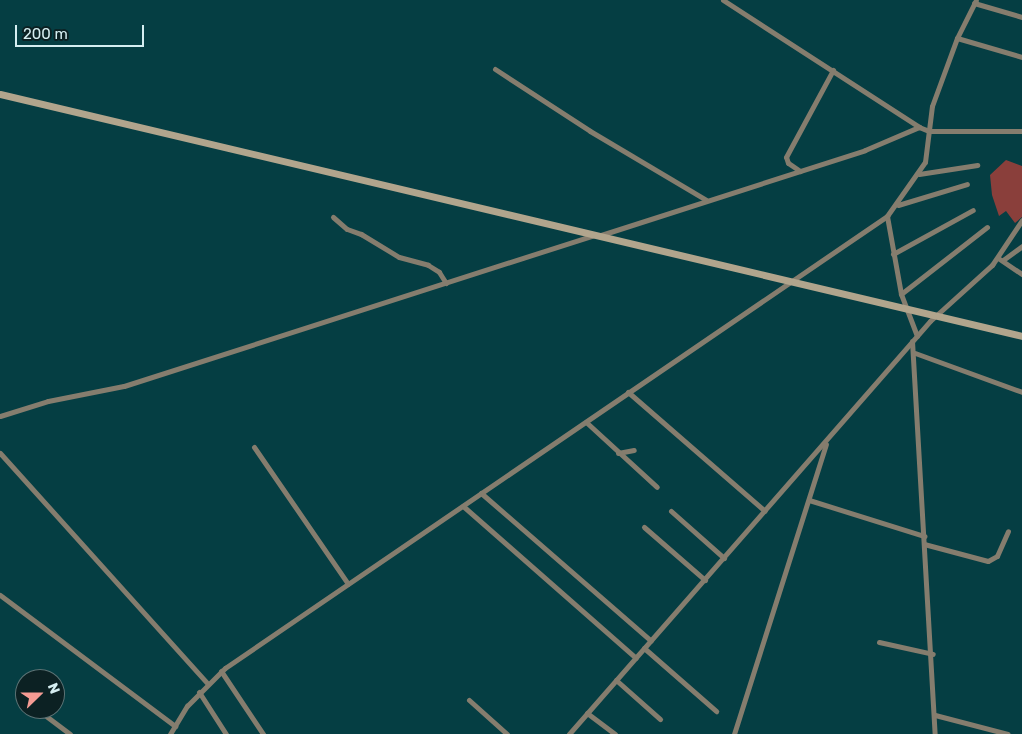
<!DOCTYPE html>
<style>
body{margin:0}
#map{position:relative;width:1022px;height:734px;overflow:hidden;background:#053e43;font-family:Rubik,sans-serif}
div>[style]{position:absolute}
.green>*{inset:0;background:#8a3f3b}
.street>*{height:5px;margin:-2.5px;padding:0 2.5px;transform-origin:2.5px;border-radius:2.5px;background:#857d6e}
.secondary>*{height:7px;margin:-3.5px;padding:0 3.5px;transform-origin:3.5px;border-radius:3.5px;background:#b1a58d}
span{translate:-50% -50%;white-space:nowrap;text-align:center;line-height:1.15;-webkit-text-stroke:5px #0c2123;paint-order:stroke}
.north{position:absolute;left:15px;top:669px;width:50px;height:50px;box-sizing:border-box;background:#0c2123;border:1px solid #5c7375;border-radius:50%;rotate:68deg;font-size:14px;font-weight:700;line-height:20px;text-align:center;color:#d5eef1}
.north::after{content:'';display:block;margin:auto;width:18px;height:22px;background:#f59c94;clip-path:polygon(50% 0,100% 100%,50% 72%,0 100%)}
.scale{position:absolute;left:15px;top:25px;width:129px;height:22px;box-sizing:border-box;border:2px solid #d5eef1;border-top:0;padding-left:6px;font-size:15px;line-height:18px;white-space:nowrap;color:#d5eef1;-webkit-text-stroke:4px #0c2123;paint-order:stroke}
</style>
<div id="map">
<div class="green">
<i style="clip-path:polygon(1006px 160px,1022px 166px,1022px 217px,1015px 223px,1006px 211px,999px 216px,992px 195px,990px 175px)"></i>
</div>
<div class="street">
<i style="left:723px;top:0;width:234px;rotate:32.9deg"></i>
<i style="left:919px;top:127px;width:11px;rotate:22deg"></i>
<i style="left:929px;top:131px;width:93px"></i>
<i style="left:974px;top:3px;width:50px;rotate:16.3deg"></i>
<i style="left:957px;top:38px;width:68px;rotate:16.3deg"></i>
<i style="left:495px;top:69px;width:113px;rotate:33.1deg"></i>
<i style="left:590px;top:131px;width:135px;rotate:30.7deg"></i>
<i style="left:800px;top:171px;width:14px;rotate:-146deg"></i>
<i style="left:788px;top:163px;width:6px;rotate:-108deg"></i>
<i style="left:786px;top:157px;width:99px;rotate:-61.6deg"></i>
<i style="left:919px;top:174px;width:59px;rotate:-8.8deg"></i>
<i style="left:898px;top:205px;width:72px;rotate:-16.9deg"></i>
<i style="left:333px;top:217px;width:18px;rotate:41deg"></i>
<i style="left:347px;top:229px;width:15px;rotate:20deg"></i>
<i style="left:361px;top:234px;width:44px;rotate:31.2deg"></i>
<i style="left:399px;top:257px;width:30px;rotate:15deg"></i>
<i style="left:428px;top:265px;width:13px;rotate:32deg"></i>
<i style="left:439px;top:272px;width:13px;rotate:58deg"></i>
<i style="left:601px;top:235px;width:277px;rotate:-17.8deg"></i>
<i style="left:865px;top:150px;width:59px;rotate:-23.1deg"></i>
<i style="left:893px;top:254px;width:91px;rotate:-28.8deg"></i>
<i style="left:998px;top:258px;width:29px;rotate:34deg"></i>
<i style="left:1003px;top:260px;width:24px;rotate:-36deg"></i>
<i style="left:901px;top:294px;width:109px;rotate:-37.9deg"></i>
<i style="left:917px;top:336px;width:45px;rotate:-110.9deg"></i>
<i style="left:901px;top:294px;width:79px;rotate:-100.2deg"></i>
<i style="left:887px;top:216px;width:66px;rotate:-54.9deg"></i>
<i style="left:925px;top:162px;width:56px;rotate:-82.9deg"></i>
<i style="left:932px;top:106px;width:72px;rotate:-69.8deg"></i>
<i style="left:957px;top:38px;width:42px;rotate:-63.4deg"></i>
<i style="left:912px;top:341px;width:394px;rotate:86.7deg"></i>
<i style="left:915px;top:353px;width:114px;rotate:20deg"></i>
<i style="left:628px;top:392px;width:181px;rotate:41deg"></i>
<i style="left:0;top:416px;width:50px;rotate:-17.4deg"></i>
<i style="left:48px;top:401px;width:77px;rotate:-11.2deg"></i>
<i style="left:124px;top:386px;width:493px;rotate:-17.8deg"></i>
<i style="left:586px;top:422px;width:96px;rotate:42.5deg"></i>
<i style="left:254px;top:447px;width:166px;rotate:55.5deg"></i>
<i style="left:0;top:453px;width:309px;rotate:48deg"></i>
<i style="left:618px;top:453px;width:16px;rotate:-11deg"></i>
<i style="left:481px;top:493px;width:225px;rotate:41deg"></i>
<i style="left:809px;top:500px;width:121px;rotate:17.4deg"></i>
<i style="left:463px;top:506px;width:230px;rotate:41.3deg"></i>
<i style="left:671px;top:511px;width:71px;rotate:41.6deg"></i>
<i style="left:644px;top:527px;width:81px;rotate:41deg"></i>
<i style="left:924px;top:544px;width:66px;rotate:14.9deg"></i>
<i style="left:988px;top:561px;width:10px;rotate:-29deg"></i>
<i style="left:997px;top:556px;width:27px;rotate:-66deg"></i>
<i style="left:0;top:595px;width:219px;rotate:36.8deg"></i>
<i style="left:879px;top:642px;width:55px;rotate:12.5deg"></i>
<i style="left:644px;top:648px;width:96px;rotate:41.2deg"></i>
<i style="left:221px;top:671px;width:76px;rotate:56.3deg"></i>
<i style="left:616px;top:680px;width:59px;rotate:41.6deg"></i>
<i style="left:199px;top:692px;width:50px;rotate:57.3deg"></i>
<i style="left:469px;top:700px;width:51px;rotate:41.8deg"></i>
<i style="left:587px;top:713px;width:35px;rotate:37deg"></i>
<i style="left:935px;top:715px;width:75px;rotate:14.6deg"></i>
<i style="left:46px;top:716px;width:30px;rotate:37deg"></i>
<i style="left:170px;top:734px;width:33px;rotate:-59deg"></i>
<i style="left:187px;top:706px;width:54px;rotate:-45deg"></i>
<i style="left:225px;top:668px;width:802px;rotate:-34.32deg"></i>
<i style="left:569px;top:734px;width:549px;rotate:-48.84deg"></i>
<i style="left:930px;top:321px;width:84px;rotate:-42.1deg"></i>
<i style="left:992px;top:265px;width:54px;rotate:-56.3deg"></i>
<i style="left:734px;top:734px;width:304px;rotate:-72.4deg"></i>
</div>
<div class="secondary">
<i style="left:0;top:94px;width:1050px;rotate:13.32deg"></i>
</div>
<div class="north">N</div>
<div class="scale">200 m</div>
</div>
